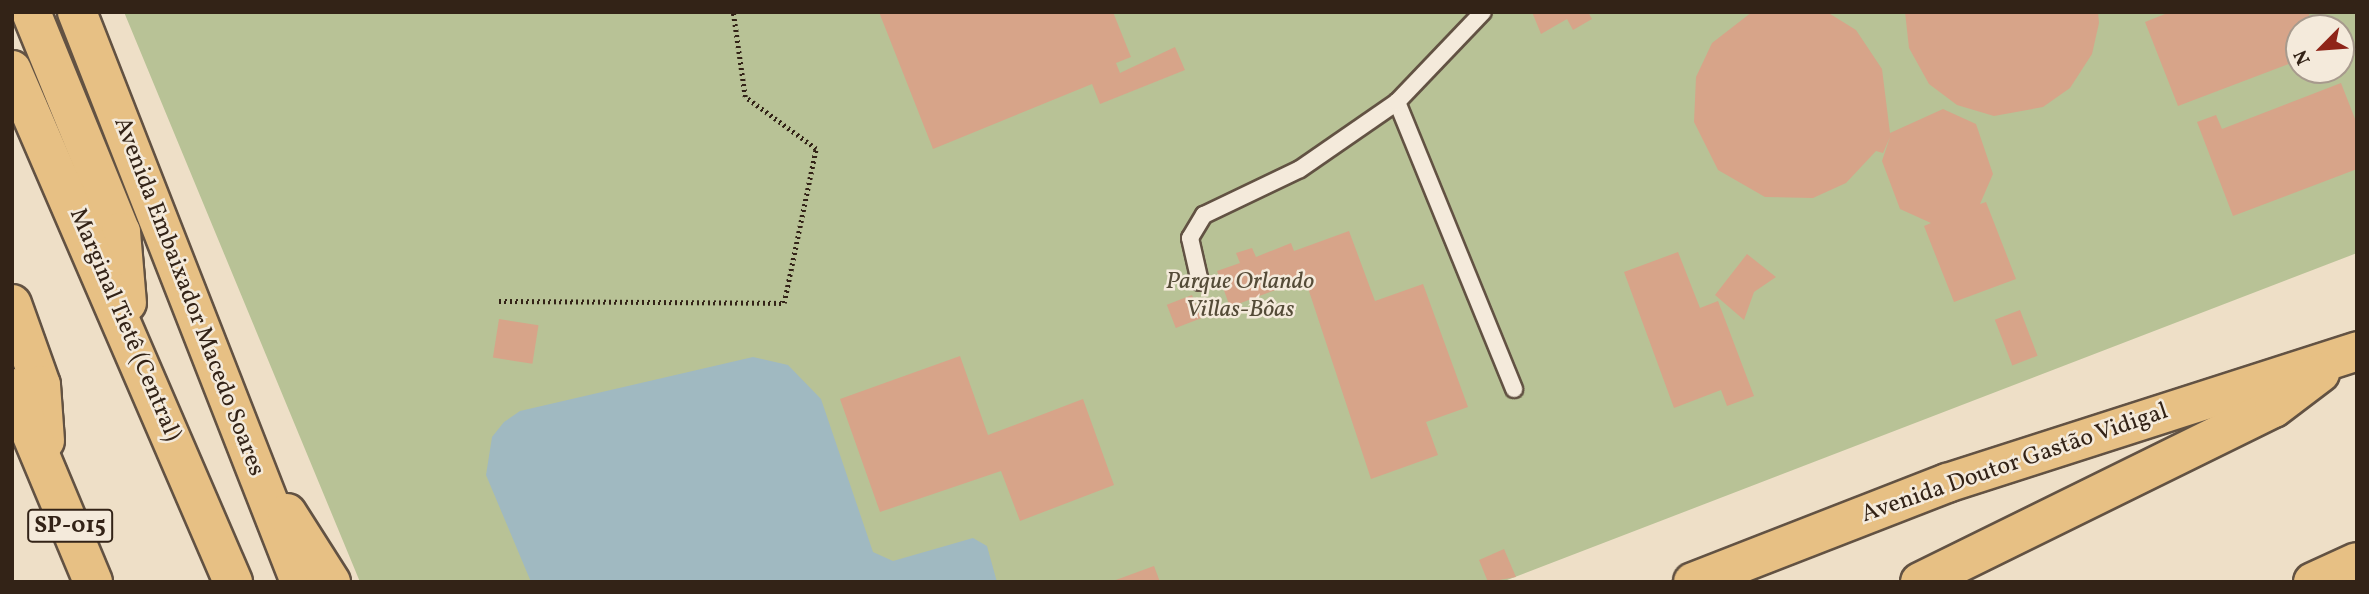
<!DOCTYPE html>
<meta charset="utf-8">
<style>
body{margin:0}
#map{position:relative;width:2369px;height:594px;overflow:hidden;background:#eedfc7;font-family:Vollkorn,serif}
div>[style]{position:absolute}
.green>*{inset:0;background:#b8c296}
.water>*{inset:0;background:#a0b9c1}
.building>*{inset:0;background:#d7a489;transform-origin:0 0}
.path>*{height:4.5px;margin-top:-2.25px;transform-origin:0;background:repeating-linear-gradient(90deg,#332317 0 2px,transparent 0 5.5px)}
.roads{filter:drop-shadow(2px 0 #625243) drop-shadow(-2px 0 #625243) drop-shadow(0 2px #625243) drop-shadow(0 -2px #625243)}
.service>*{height:16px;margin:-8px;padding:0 8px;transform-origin:8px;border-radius:8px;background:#f4eadb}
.trunk>*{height:38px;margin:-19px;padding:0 19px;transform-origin:19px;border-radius:19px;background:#e7c084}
.motorway>*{height:38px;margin:-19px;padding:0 19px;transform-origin:19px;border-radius:19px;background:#e7c084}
span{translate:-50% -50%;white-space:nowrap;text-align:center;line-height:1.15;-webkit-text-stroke:5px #f4eadb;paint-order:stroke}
.shield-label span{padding:2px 5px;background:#f4eadb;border:2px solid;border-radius:5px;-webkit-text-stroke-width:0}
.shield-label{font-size:23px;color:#332317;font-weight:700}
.park-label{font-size:24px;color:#544b37;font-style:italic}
.street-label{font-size:24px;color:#332317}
.frame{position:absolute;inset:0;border:14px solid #332317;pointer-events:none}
.north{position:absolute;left:2285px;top:14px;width:70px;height:70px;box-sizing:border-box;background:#f4eadb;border:2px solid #a79a8d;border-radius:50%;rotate:245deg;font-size:19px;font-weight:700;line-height:28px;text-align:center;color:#332317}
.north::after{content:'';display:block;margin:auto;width:24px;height:32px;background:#8f2418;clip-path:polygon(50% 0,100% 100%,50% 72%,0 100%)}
</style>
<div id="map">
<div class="green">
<i style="clip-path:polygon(evenodd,124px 12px,2357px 12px,2357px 253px,1502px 582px,360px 582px,124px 12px,2299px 28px,2341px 28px,2341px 70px,2299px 70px,2299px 28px)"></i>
</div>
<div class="water">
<i style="clip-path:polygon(753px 357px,788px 365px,821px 399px,873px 552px,893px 561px,973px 538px,987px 546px,997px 582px,531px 582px,486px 475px,492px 437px,504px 422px,520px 411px)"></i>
</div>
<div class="building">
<i style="clip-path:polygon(879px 12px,1113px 12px,1131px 57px,1116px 63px,1120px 73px,1175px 47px,1185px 70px,1100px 104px,1092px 84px,933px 149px)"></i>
<i style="clip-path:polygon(1532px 12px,1588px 12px,1592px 19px,1573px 30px,1567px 19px,1541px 34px)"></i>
<i style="clip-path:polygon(1752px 12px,1827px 12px,1856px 30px,1882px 69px,1890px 133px,1943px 109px,1976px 124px,1993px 174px,1980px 204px,1986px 202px,2016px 279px,1954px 302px,1924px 226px,1931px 223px,1900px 209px,1882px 161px,1890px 137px,1883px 153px,1876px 151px,1846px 183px,1813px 198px,1765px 197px,1718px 170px,1694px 122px,1696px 77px,1712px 43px)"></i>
<i style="clip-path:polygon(1905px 12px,2098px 12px,2099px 23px,2092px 54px,2070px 88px,2043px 107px,1994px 116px,1957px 105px,1929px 84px,1909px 48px)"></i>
<i style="clip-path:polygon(2170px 12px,2308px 12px,2314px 28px,2299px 28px,2299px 60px,2178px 106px,2145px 22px)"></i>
<i style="clip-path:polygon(2341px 83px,2357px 124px,2357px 169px,2233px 216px,2197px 122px,2216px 115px,2222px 129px)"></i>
<i style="clip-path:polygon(1349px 231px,1375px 301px,1423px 284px,1468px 407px,1426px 422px,1438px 455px,1371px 479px,1305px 279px,1230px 307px,1217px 271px,1240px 263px,1236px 253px,1252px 248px,1256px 257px,1291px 243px,1294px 251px)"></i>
<i style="clip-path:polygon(1678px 252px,1700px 308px,1718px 301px,1754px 396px,1727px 406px,1721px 390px,1674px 408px,1624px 272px)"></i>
<i style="clip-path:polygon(1747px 254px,1776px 277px,1754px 292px,1744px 320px,1715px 295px)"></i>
<i style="left:1192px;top:295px;width:25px;height:27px;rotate:69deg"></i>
<i style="left:2020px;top:310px;width:49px;height:27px;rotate:69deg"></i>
<i style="left:499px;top:319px;width:40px;height:39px;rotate:9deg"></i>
<i style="clip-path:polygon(960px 356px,988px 435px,1083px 399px,1114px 485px,1020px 521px,1001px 471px,880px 512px,840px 399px)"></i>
<i style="clip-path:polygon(1504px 549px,1516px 577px,1488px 582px,1479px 560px)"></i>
<i style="clip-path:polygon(1154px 566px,1160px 582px,1113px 582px,1113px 581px)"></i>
</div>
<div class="path">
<i style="left:499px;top:301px;width:285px;rotate:0.4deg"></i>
<i style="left:784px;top:303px;width:157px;rotate:-78.3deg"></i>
<i style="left:816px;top:149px;width:88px;rotate:-143.8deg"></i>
<i style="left:745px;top:97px;width:86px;rotate:-98deg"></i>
</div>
<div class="roads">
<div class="service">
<i style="left:1397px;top:102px;width:310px;rotate:67.8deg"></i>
<i style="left:1200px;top:282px;width:45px;rotate:-102.8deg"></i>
<i style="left:1190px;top:238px;width:27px;rotate:-59deg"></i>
<i style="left:1204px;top:215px;width:106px;rotate:-25.6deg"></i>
<i style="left:1300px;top:169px;width:118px;rotate:-34.6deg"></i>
<i style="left:1397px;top:102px;width:124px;rotate:-46.3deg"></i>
</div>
<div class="trunk">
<i style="left:31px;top:12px;width:238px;rotate:67.8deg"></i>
<i style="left:121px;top:232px;width:71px;rotate:85.2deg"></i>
<i style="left:77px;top:12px;width:612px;rotate:68.63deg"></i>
<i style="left:12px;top:70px;width:558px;rotate:66.65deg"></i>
<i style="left:287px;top:513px;width:82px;rotate:57.5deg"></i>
<i style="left:1693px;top:582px;width:273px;rotate:-21.3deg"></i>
<i style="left:1947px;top:483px;width:431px;rotate:-17.8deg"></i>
<i style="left:1920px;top:582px;width:394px;rotate:-26.2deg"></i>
<i style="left:2274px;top:408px;width:58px;rotate:-37.3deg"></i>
<i style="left:2313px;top:582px;width:48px;rotate:-24.4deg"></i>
</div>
<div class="motorway">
<i style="left:12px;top:304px;width:86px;rotate:70.3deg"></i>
<i style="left:41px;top:385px;width:56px;rotate:85.9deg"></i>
<i style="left:12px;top:388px;width:210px;rotate:67.3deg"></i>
</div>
</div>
<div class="shield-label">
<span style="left:70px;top:526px">SP-015</span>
</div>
<div class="park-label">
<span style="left:1240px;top:297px">Parque Orlando<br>Villas-Bôas</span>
</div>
<div class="street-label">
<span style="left:188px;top:297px;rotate:69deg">Avenida Embaixador Macedo Soares</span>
<span style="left:124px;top:325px;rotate:67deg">Marginal Tietê (Central)</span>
<span style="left:2015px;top:464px;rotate:-19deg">Avenida Doutor Gastão Vidigal</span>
</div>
<div class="frame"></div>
<div class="north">N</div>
</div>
